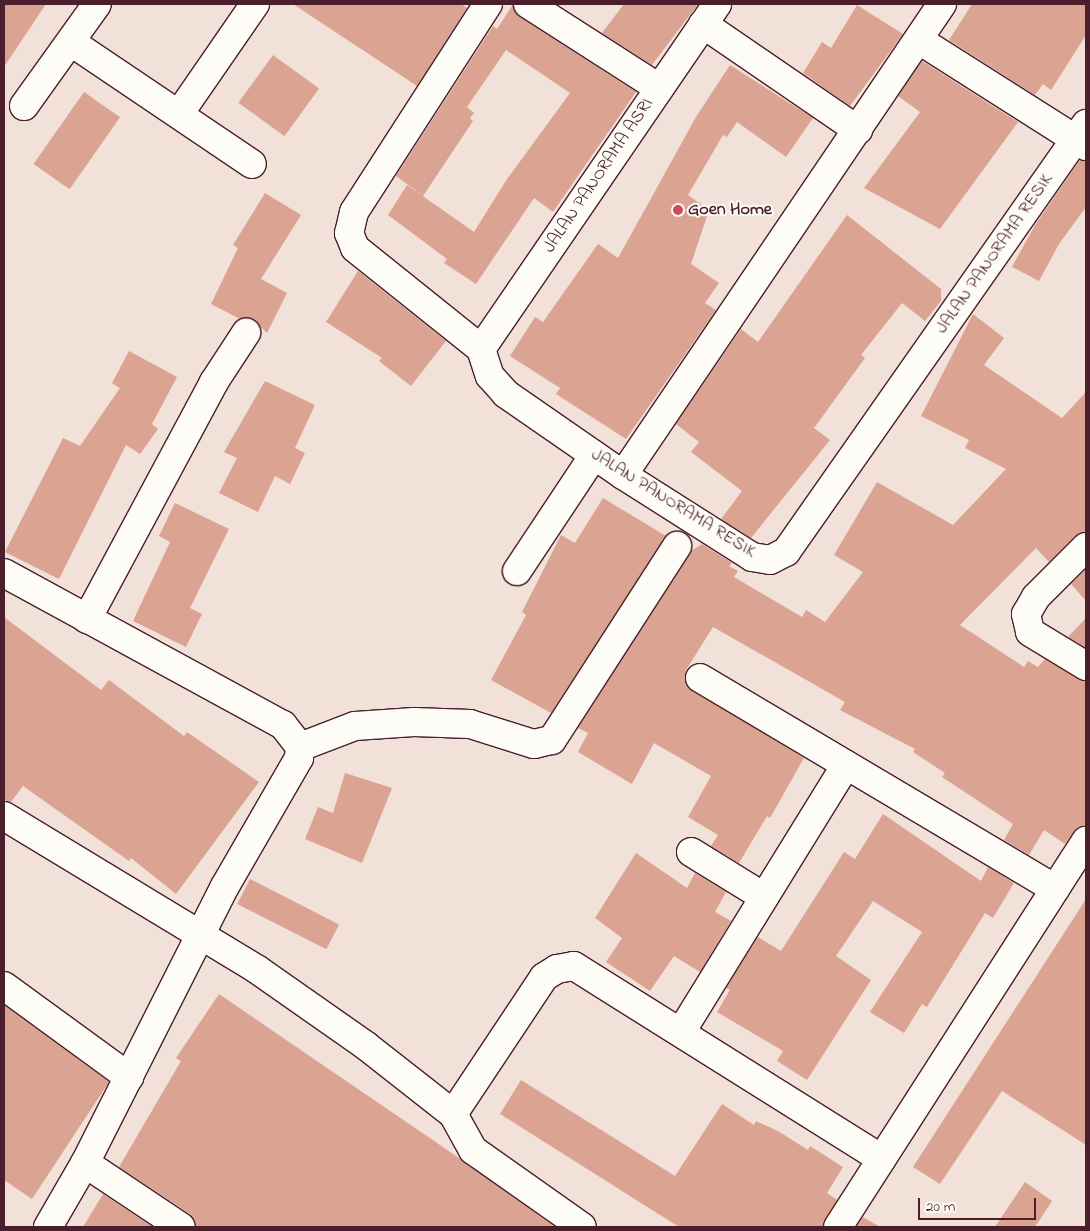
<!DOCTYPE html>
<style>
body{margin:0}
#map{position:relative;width:1090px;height:1231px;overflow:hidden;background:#f2e1d9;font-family:"Indie Flower",sans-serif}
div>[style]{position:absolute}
.building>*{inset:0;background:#daa392;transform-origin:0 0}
.roads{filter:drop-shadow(1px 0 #4a1f2b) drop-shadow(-1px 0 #4a1f2b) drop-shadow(0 1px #4a1f2b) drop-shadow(0 -1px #4a1f2b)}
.minor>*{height:28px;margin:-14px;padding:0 14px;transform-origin:14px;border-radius:14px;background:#fdfcf7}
.dots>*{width:14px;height:14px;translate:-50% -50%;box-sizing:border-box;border:2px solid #fdfcf7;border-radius:50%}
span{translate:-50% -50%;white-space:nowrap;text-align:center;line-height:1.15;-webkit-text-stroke:4px #fdfcf7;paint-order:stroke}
.street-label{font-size:18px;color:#4a1f2b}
.poi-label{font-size:18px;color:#4a1f2b;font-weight:700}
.left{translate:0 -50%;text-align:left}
.frame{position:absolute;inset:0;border:5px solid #4a1f2b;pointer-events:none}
.scale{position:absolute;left:918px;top:1198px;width:118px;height:22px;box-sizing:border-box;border:2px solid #4a1f2b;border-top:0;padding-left:6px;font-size:15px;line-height:18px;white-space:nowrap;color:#4a1f2b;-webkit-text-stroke:4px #fdfcf7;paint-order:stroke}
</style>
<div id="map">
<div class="building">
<i style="clip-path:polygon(4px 4px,46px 4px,4px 67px)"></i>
<i style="clip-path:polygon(293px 4px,461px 4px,467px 8px,417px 86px)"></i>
<i style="clip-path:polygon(624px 4px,698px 4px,652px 65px,602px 33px)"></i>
<i style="clip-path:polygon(972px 4px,1086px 4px,1086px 35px,1051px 90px,1043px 84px,1035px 95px,949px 40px)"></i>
<i style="clip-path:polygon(857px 5px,903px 34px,850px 106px,803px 73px,822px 42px,831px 48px)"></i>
<i style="clip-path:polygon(512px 6px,520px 17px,636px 92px,553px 212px,534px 198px,476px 284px,444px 263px,447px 259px,388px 215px,407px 185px,474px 232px,507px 179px,570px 93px,506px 50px,467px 107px,474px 113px,470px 118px,473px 121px,423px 196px,396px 176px,493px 26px,497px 29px)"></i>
<i style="left:273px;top:55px;width:57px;height:59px;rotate:36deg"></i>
<i style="clip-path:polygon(922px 61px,1018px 122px,940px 229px,864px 188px,920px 112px,898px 96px)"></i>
<i style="clip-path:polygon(730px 65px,813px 118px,786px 157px,737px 122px,727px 137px,723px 135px,688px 195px,709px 210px,691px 264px,719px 283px,705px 303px,716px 310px,626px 439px,556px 394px,560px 388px,510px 356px,535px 317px,543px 322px,598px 244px,618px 258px,696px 117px)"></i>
<i style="left:84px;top:92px;width:44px;height:88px;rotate:35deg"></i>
<i style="clip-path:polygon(1080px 160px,1086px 161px,1086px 207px,1059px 244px,1039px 281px,1012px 267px,1035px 225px)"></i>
<i style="clip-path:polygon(265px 193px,301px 215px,261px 279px,287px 293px,267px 333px,254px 320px,240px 319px,211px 304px,238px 248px,233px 245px)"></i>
<i style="clip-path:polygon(847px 215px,941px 289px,941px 301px,925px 321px,902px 303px,861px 355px,865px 358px,814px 428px,830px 440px,751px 538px,721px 519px,742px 491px,691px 452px,699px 442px,676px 424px,741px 329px,758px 342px)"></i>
<i style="clip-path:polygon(358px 271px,446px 341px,411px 386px,379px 361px,382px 358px,326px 322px)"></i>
<i style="clip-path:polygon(973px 314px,1004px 338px,984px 365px,1062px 418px,1086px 392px,1086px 532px,1075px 536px,1049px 562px,1036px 548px,960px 625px,1024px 667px,1028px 661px,1038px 667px,1045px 659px,1086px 682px,1086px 825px,1078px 827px,1065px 844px,1044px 830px,1029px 855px,1004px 840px,1013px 824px,942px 777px,945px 773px,913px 752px,915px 749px,840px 710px,845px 702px,713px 627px,686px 670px,687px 686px,804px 758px,770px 818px,767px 816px,739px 863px,711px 846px,718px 835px,688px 817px,711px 776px,654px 743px,632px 784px,578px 752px,588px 733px,578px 728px,691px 551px,702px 544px,732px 563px,729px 566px,738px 571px,734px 577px,802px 617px,806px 610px,825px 622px,863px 572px,834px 555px,877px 482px,953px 525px,1006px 469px,965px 448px,969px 440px,921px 416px)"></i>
<i style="clip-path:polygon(129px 351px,177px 377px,152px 424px,158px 429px,140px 454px,126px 445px,59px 579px,5px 552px,63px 438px,80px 446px,120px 388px,112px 383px)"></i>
<i style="clip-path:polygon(265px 381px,315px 405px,295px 448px,305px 453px,290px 484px,275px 476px,258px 512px,219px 493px,237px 458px,224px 452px)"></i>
<i style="clip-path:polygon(603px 498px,666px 536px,551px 713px,491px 680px,526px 615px,522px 612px,561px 535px,575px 543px)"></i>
<i style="clip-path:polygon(175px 503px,229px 529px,190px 608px,202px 614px,186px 647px,133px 621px,170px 542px,159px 536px)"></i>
<i style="clip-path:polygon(1086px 569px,1086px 601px,1071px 584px)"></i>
<i style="clip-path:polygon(4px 617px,101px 690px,109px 680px,184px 736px,187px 732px,259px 782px,176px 894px,131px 858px,129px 861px,23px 786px,11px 802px,4px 800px)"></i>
<i style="clip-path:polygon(1086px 618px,1086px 648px,1068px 637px)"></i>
<i style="clip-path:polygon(345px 773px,392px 788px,362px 863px,305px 839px,318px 807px,333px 813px)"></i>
<i style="clip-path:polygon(883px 814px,981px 881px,988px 867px,1014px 883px,993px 918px,985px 913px,927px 1007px,922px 1004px,904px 1033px,870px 1012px,922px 932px,873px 901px,836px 956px,871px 980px,807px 1080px,777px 1061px,783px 1051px,717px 1012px,730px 990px,726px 988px,758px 937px,781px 951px,844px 852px,855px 859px)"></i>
<i style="clip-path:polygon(636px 853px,687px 888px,695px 873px,726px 892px,715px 912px,731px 921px,700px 972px,674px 956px,650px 991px,606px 962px,622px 938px,595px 918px)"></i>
<i style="left:250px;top:879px;width:100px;height:28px;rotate:27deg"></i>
<i style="clip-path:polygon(1086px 899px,1086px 1145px,1002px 1091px,940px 1184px,913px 1167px)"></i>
<i style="clip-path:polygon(219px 994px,459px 1158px,555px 1227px,197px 1227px,190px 1214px,119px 1167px,181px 1061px,176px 1058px)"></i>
<i style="clip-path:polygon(4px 1005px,109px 1082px,32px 1199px,4px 1180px)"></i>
<i style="clip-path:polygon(521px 1080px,675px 1176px,722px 1104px,754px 1125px,756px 1121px,778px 1131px,808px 1150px,810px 1146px,843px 1167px,827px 1193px,837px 1200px,823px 1227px,679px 1227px,500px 1114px)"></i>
<i style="clip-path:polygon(1025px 1182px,1052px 1201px,1035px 1227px,995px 1227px)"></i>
<i style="clip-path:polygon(103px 1194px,153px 1227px,83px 1227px)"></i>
<i style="clip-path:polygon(863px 1217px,880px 1227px,856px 1227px)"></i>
</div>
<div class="roads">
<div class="minor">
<i style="left:488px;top:4px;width:247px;rotate:122.8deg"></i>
<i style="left:354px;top:212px;width:22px;rotate:103deg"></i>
<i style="left:349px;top:233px;width:16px;rotate:68deg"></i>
<i style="left:355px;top:248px;width:161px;rotate:38.7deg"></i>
<i style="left:481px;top:349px;width:28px;rotate:72deg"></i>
<i style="left:490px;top:376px;width:24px;rotate:48deg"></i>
<i style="left:506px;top:394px;width:142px;rotate:34.7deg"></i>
<i style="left:623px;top:475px;width:153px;rotate:32.4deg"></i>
<i style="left:752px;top:557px;width:18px;rotate:9deg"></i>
<i style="left:770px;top:560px;width:18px;rotate:-27deg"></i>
<i style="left:786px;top:552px;width:523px;rotate:-54.97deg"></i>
<i style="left:528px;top:4px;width:156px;rotate:32.7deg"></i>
<i style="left:703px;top:24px;width:188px;rotate:34.4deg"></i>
<i style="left:919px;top:40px;width:198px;rotate:32.4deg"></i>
<i style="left:71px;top:42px;width:218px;rotate:34deg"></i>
<i style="left:24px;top:106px;width:125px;rotate:-54.4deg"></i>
<i style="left:179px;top:114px;width:134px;rotate:-55.4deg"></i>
<i style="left:481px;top:349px;width:418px;rotate:-55.6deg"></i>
<i style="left:623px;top:475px;width:569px;rotate:-55.89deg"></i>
<i style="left:1086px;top:547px;width:71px;rotate:135deg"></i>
<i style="left:1036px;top:597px;width:20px;rotate:120deg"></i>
<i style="left:1026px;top:614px;width:18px;rotate:77deg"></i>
<i style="left:1030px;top:632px;width:66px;rotate:31.3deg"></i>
<i style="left:517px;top:571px;width:139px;rotate:-56.4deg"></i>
<i style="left:4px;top:573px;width:318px;rotate:28.6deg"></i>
<i style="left:283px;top:725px;width:28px;rotate:52deg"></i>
<i style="left:300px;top:747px;width:11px;rotate:95deg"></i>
<i style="left:299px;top:758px;width:148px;rotate:120deg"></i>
<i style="left:225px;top:886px;width:310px;rotate:116.8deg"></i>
<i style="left:85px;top:1163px;width:74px;rotate:120deg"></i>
<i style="left:87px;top:619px;width:269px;rotate:-61.8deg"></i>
<i style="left:214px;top:382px;width:59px;rotate:-56.9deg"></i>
<i style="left:700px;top:678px;width:413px;rotate:30.7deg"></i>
<i style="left:300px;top:747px;width:59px;rotate:-20.9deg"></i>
<i style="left:355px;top:726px;width:59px;rotate:-3.9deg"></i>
<i style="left:414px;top:722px;width:56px;rotate:2deg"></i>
<i style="left:470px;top:724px;width:67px;rotate:17.4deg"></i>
<i style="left:534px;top:744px;width:18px;rotate:-13deg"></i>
<i style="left:552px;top:740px;width:231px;rotate:-57.2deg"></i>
<i style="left:4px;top:816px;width:297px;rotate:31.2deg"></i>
<i style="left:258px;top:970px;width:131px;rotate:35deg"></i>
<i style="left:365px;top:1045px;width:112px;rotate:38.1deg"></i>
<i style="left:453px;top:1114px;width:41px;rotate:60.9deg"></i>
<i style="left:473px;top:1150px;width:133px;rotate:35.2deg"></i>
<i style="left:691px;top:852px;width:86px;rotate:31.7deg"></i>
<i style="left:4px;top:986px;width:155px;rotate:36.1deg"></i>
<i style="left:681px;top:1032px;width:314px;rotate:-58.3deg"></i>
<i style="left:453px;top:1114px;width:164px;rotate:-56.4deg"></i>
<i style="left:544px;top:977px;width:15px;rotate:-32deg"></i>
<i style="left:557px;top:969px;width:17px;rotate:-10deg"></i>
<i style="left:574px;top:966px;width:363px;rotate:32.1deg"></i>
<i style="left:85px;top:1163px;width:115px;rotate:33.7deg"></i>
<i style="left:838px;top:1227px;width:459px;rotate:-57.3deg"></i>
</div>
</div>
<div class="dots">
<i style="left:678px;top:210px;background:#d1495b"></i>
</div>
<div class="street-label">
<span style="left:599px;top:176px;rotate:-56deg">JALAN PANORAMA ASRI</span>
<span style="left:995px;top:254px;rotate:-55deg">JALAN PANORAMA RESIK</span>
<span style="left:673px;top:504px;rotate:32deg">JALAN PANORAMA RESIK</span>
</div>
<div class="poi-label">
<span class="left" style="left:688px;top:210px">Goen Home</span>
</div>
<div class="frame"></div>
<div class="scale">20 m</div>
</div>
